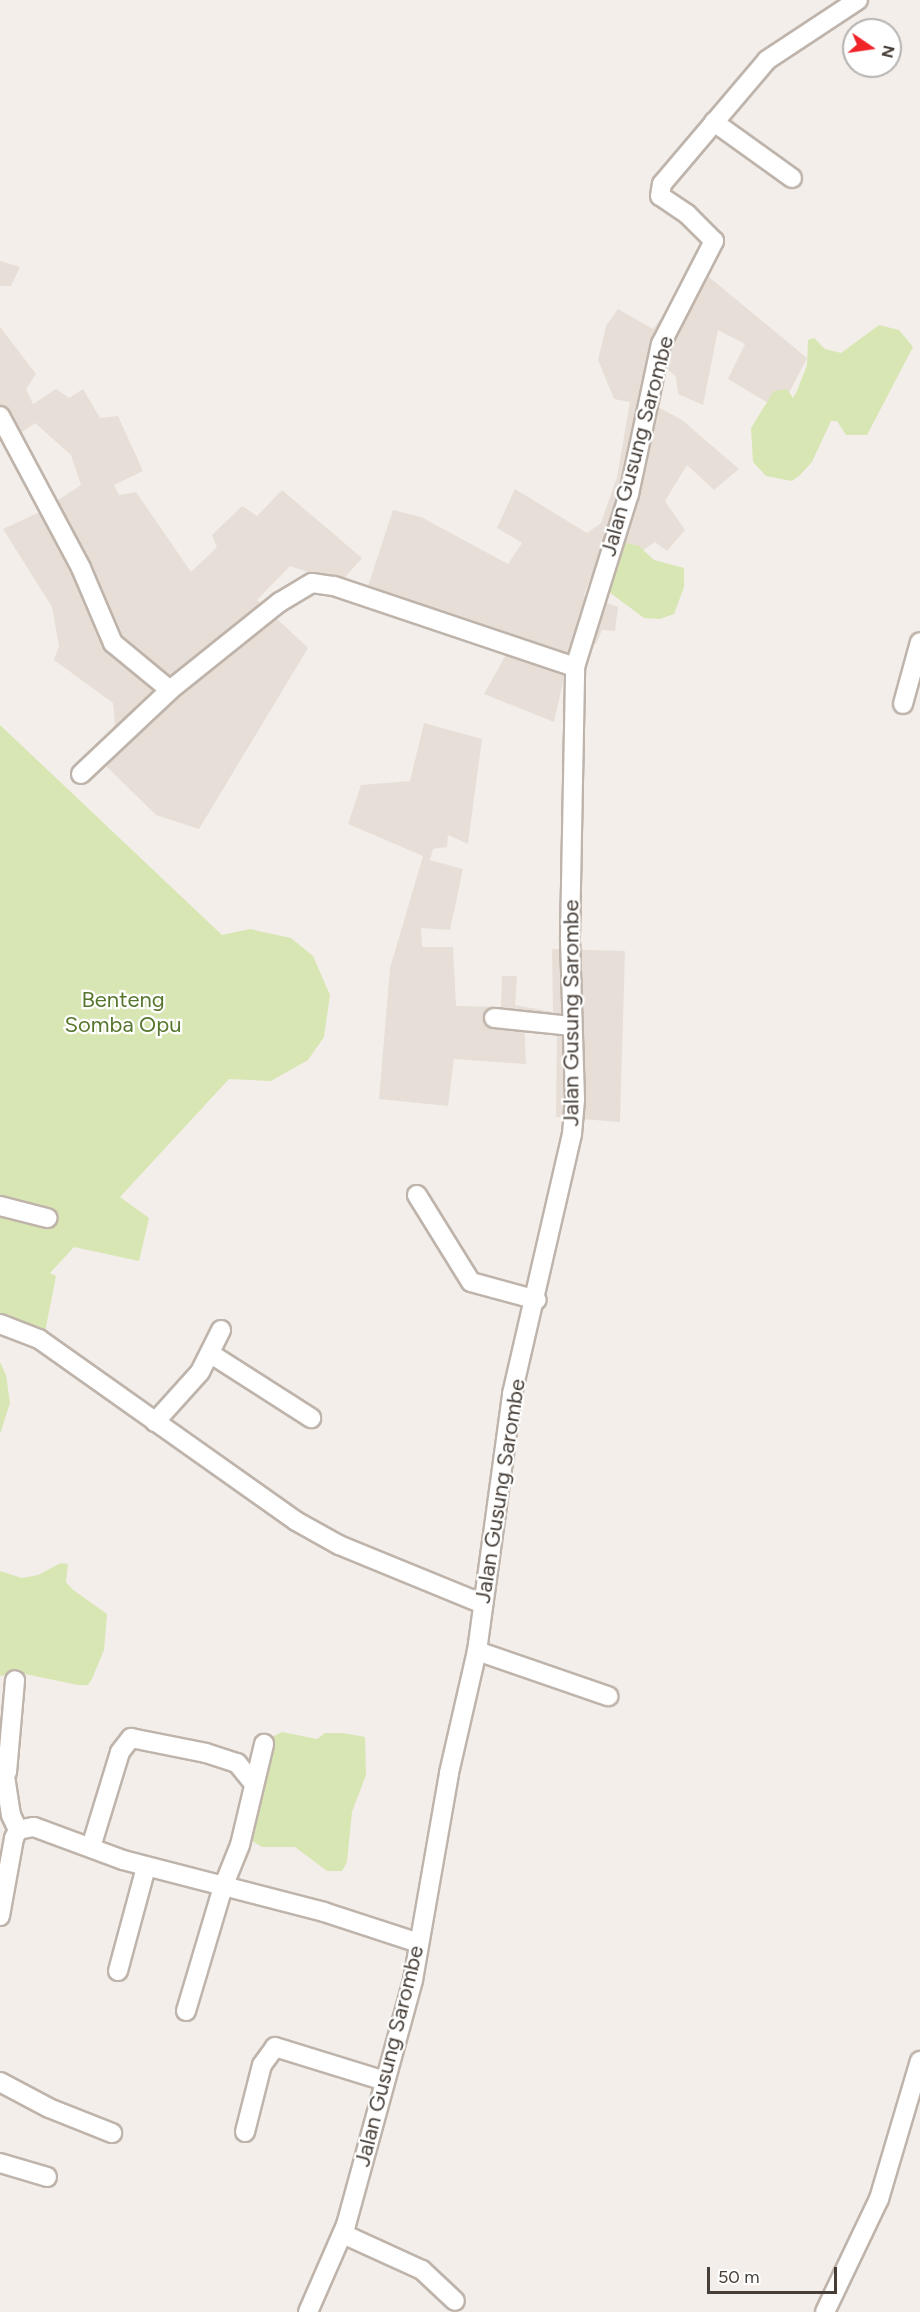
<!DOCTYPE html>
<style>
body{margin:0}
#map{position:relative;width:920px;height:2312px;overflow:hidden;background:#f3eee9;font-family:Figtree,sans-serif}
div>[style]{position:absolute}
.residential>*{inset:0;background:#e7dfd7}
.green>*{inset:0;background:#d8e6b3}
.roads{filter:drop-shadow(2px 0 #bfb4ab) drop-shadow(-2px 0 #bfb4ab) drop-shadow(0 2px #bfb4ab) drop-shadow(0 -2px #bfb4ab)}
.street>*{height:18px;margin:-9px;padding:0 9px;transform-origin:9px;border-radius:9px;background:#fff}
span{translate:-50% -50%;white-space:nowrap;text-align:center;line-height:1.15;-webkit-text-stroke:4.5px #fff;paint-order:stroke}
.street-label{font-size:22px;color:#473e37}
.park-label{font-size:22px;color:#56762d}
.north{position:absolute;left:842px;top:18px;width:60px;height:60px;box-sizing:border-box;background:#fff;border:2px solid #b5b2af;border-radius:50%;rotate:103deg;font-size:16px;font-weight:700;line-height:24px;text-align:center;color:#473e37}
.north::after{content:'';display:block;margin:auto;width:21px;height:27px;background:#f02329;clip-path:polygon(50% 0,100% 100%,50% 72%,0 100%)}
.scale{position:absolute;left:707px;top:2267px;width:130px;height:27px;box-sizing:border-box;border:3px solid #473e37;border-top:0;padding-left:8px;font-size:18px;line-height:21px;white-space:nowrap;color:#473e37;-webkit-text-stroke:4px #fff;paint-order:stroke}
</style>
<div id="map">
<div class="residential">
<i style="clip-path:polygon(0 261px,20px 267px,11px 286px,0 286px)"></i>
<i style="clip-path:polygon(709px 277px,807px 358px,780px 410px,728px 379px,745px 344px,718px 330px,703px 405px,678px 394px,676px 377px,656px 358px,643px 399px,682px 420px,739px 469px,714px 490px,687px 465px,665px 501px,685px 530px,667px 551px,655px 542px,633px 557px,610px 528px,584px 595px,618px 607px,615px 631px,602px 630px,596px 644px,581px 638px,570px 652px,554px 722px,484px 694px,512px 644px,366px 592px,393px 510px,421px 517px,508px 564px,522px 543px,497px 528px,515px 489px,587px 533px,601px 523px,617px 477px,630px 402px,614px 399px,598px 360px,606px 326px,618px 309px,653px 329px,666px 312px,686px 315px)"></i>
<i style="clip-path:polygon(0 327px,36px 374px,26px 389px,33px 404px,56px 389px,69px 398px,83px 389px,100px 418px,118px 416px,143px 471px,114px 485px,119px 495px,136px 492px,191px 572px,217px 547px,212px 535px,242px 506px,257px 516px,282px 490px,362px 558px,340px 583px,290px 566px,257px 600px,308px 648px,199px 829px,156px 815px,100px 760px,115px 724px,113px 703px,54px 660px,59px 646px,52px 607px,3px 529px,40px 512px,81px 485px,71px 455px,35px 423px,11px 440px,0 437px)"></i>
<i style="clip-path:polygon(424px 723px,482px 739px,468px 844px,448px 835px,447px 847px,433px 849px,430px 860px,463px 869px,450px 930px,421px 928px,422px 947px,453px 947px,456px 1006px,501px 1007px,502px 976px,517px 976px,515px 1005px,553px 1012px,552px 949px,625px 951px,620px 1122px,556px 1117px,557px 1023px,524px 1017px,526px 1064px,454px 1059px,448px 1106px,379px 1099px,390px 968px,423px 856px,348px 824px,361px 785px,410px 781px)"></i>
</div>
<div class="green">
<i style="clip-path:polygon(879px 325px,899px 330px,913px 347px,867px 435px,846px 435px,837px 421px,831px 421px,812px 462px,800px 475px,792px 481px,766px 476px,753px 462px,751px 428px,774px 391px,787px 389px,793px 398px,797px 391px,807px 365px,808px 340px,814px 338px,825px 349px,841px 353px)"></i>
<i style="clip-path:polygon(623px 542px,639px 546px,654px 560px,684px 568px,684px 587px,674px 614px,660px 619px,644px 618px,609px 592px,608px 581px)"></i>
<i style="clip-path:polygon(0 725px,222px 935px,250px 929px,291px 938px,313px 956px,330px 995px,324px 1037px,308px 1060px,271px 1081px,229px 1079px,120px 1197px,149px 1218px,139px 1261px,74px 1247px,50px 1273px,56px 1276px,44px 1337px,0 1327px)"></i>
<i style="clip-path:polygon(0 1362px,6px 1375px,10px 1403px,0 1434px)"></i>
<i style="clip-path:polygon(61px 1563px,68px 1564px,66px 1582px,72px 1589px,107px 1614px,104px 1650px,92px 1679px,88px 1685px,78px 1685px,20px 1673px,0 1676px,0 1571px,22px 1578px,38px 1575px)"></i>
<i style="clip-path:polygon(282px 1732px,317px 1739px,325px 1733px,343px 1733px,365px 1737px,366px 1775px,352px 1812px,347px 1862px,342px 1871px,327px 1871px,295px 1847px,262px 1847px,246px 1837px,259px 1743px)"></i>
</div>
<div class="roads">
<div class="street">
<i style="left:714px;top:122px;width:96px;rotate:35.7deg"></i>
<i style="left:0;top:416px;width:172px;rotate:61.9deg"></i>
<i style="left:81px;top:568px;width:82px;rotate:66.9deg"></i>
<i style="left:113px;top:643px;width:74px;rotate:39.5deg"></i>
<i style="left:903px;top:704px;width:64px;rotate:-74.7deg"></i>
<i style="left:81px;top:774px;width:122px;rotate:-43.3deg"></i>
<i style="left:170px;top:690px;width:141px;rotate:-38.7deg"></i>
<i style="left:280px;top:602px;width:37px;rotate:-31deg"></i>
<i style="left:312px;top:583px;width:22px;rotate:8deg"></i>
<i style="left:334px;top:586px;width:254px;rotate:18.6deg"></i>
<i style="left:494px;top:1018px;width:77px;rotate:5.9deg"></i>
<i style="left:417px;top:1195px;width:102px;rotate:58.2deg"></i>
<i style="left:471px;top:1282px;width:68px;rotate:15.3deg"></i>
<i style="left:0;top:1206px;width:49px;rotate:14.3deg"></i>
<i style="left:0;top:1324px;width:42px;rotate:21deg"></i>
<i style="left:39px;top:1339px;width:315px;rotate:35.3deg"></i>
<i style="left:296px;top:1521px;width:49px;rotate:29.2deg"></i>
<i style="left:339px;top:1545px;width:156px;rotate:22.3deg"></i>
<i style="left:211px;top:1354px;width:119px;rotate:32.6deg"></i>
<i style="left:155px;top:1422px;width:67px;rotate:-48deg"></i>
<i style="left:200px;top:1372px;width:47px;rotate:-63.4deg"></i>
<i style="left:477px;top:1651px;width:139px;rotate:19deg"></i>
<i style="left:3px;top:1763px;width:53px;rotate:81.3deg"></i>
<i style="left:11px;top:1815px;width:17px;rotate:65deg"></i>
<i style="left:7px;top:1772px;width:92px;rotate:-85deg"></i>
<i style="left:91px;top:1847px;width:99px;rotate:-73deg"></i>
<i style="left:120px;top:1752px;width:18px;rotate:-52deg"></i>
<i style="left:131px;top:1738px;width:76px;rotate:11.3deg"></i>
<i style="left:206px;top:1753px;width:33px;rotate:18deg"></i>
<i style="left:237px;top:1763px;width:26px;rotate:51deg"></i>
<i style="left:0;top:1916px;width:79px;rotate:-79.8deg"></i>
<i style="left:14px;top:1838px;width:9px;rotate:-63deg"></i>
<i style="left:18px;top:1830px;width:16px;rotate:-11deg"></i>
<i style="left:34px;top:1827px;width:95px;rotate:20.3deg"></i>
<i style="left:123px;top:1860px;width:208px;rotate:14.5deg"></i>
<i style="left:324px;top:1912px;width:100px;rotate:18.1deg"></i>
<i style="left:118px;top:1971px;width:108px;rotate:-74.9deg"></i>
<i style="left:186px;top:2011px;width:129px;rotate:-73.4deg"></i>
<i style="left:223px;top:1887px;width:45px;rotate:-68deg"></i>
<i style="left:240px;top:1845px;width:104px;rotate:-76.6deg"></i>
<i style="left:0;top:2082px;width:55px;rotate:28deg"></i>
<i style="left:49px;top:2108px;width:68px;rotate:21.6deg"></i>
<i style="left:245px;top:2132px;width:69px;rotate:-75.8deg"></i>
<i style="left:262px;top:2065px;width:22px;rotate:-54deg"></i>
<i style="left:275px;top:2047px;width:115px;rotate:17.2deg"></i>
<i style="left:0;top:2163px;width:49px;rotate:16.6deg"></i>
<i style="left:343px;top:2234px;width:87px;rotate:24.5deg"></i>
<i style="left:422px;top:2270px;width:45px;rotate:43.2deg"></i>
<i style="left:308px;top:2312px;width:95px;rotate:-66.4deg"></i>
<i style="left:346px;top:2225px;width:254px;rotate:-74.7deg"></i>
<i style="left:413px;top:1980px;width:210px;rotate:-80.1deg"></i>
<i style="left:449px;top:1773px;width:125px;rotate:-77.1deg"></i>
<i style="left:477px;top:1651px;width:259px;rotate:-82.2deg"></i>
<i style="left:512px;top:1394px;width:267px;rotate:-77deg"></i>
<i style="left:572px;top:1134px;width:35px;rotate:-85deg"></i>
<i style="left:575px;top:1099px;width:162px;rotate:-91.8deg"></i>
<i style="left:570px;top:937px;width:270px;rotate:-88.9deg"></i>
<i style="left:575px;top:667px;width:181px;rotate:-72.7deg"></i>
<i style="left:629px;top:494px;width:153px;rotate:-78deg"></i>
<i style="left:661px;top:344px;width:116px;rotate:-62.8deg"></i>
<i style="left:714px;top:241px;width:38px;rotate:-135deg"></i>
<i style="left:687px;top:214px;width:32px;rotate:-146deg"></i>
<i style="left:660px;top:196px;width:12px;rotate:-81deg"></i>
<i style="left:662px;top:184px;width:162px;rotate:-49.7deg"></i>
<i style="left:767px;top:60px;width:109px;rotate:-33.4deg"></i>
<i style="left:825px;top:2312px;width:125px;rotate:-64.5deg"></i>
<i style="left:879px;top:2199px;width:144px;rotate:-73.5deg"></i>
</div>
</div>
<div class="street-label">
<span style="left:637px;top:446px;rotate:-75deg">Jalan Gusung Sarombe</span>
<span style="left:571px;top:1013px;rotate:-90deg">Jalan Gusung Sarombe</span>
<span style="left:500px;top:1491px;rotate:-81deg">Jalan Gusung Sarombe</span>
<span style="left:389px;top:2056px;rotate:-76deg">Jalan Gusung Sarombe</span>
</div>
<div class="park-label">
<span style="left:123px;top:1012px">Benteng<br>Somba Opu</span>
</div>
<div class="north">N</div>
<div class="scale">50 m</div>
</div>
